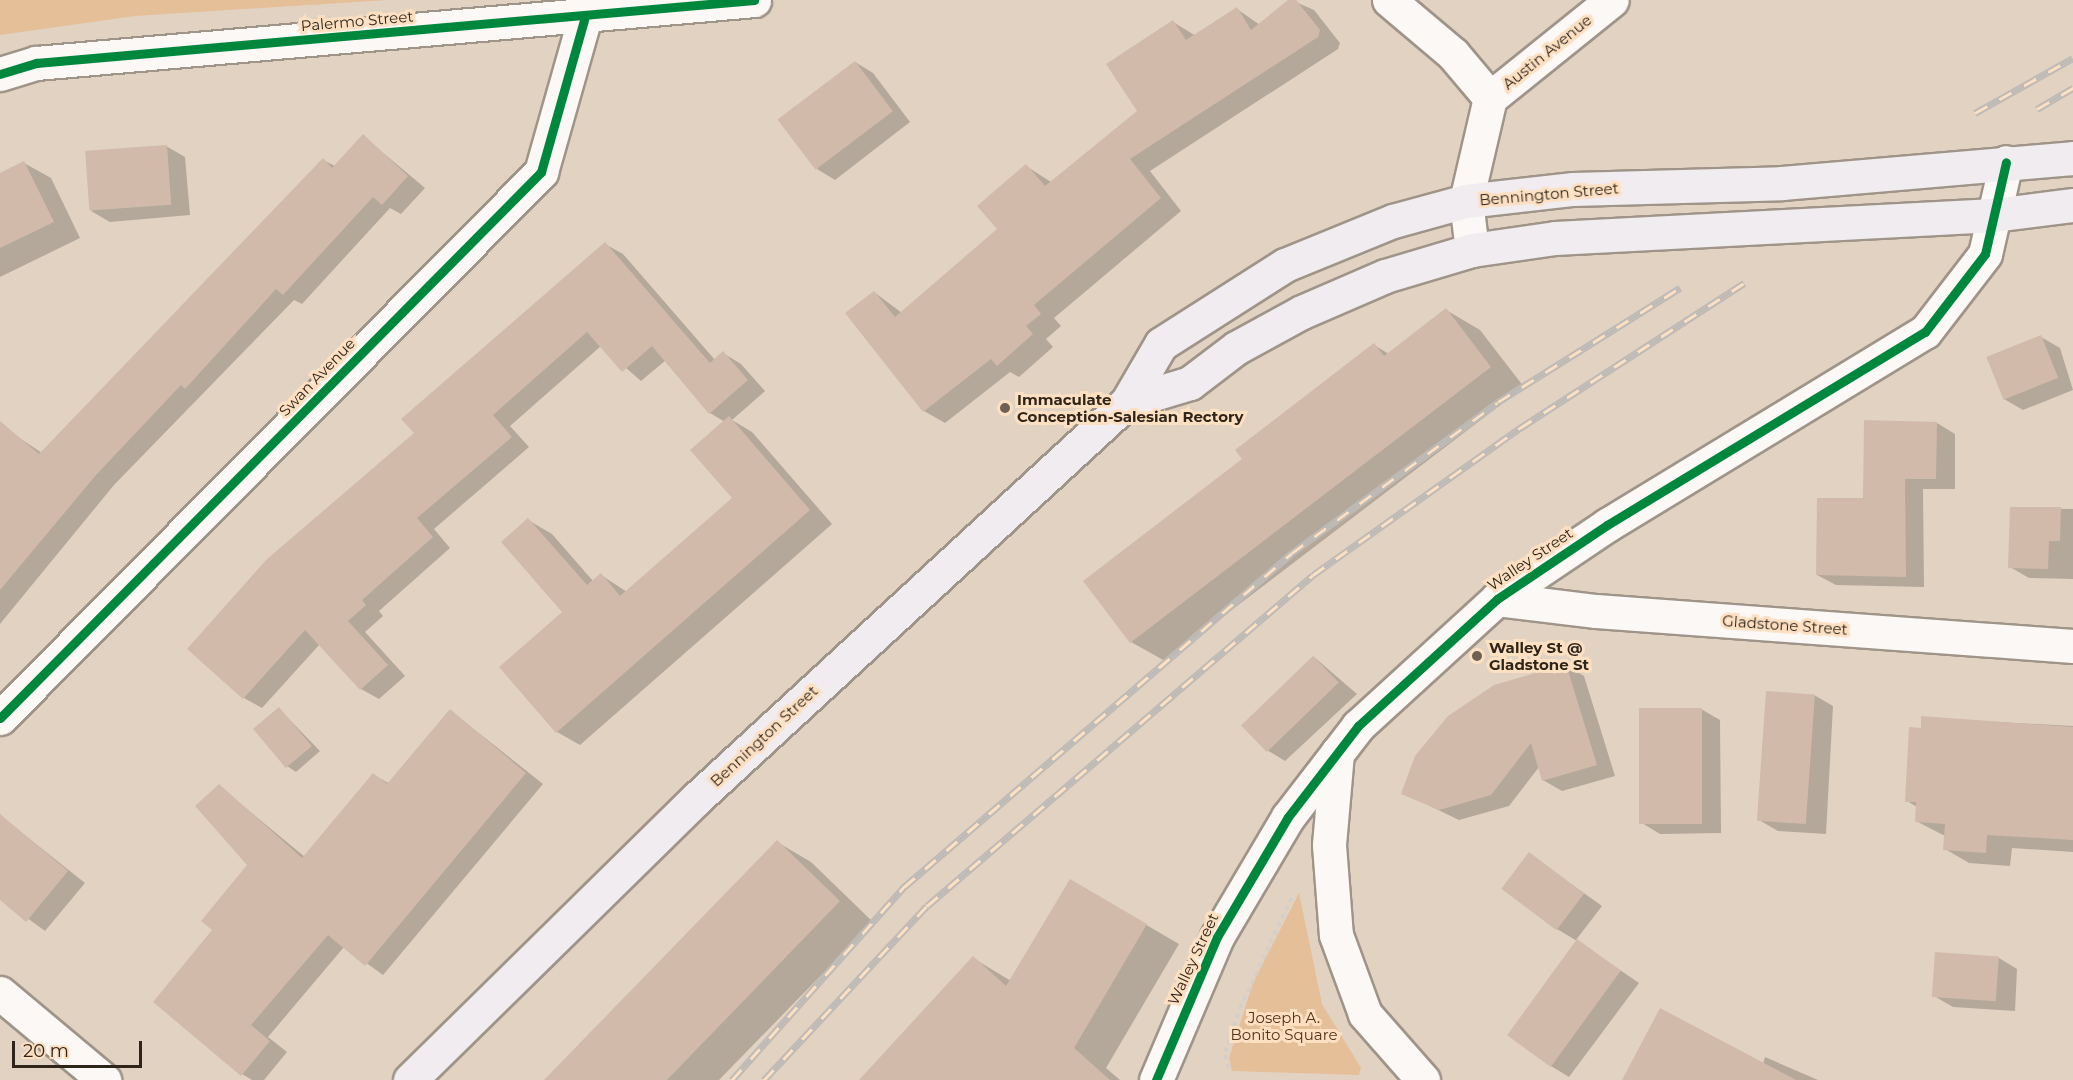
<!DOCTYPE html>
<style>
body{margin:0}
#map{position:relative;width:2073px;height:1080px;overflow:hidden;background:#e2d2c2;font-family:Montserrat,sans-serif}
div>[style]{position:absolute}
.green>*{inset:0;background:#e4bf98}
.shadow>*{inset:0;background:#0003}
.building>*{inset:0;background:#d1baaa;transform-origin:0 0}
.path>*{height:4px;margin-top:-2px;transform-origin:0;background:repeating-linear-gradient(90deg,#d4cfca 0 4.5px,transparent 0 9px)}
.roads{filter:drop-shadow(2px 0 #9f9488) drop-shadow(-2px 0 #9f9488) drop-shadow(0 2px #9f9488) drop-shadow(0 -2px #9f9488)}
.minor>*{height:33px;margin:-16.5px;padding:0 16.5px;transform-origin:16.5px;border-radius:16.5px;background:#fbf8f6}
.major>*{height:33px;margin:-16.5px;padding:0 16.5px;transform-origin:16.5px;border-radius:16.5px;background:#f1ecef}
.rail>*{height:7px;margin-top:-3.5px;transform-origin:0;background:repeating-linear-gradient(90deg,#fde0c2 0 14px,#bebab6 0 28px);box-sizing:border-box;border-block:2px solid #bebab6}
.cycleway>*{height:9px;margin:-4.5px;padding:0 4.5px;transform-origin:4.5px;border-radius:4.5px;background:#00873e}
.dots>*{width:16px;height:16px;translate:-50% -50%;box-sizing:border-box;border:3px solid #fde0c2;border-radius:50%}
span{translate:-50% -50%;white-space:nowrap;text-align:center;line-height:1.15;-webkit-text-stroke:6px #fde0c2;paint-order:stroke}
.street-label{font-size:15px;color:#2f2419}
.poi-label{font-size:15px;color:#2f2419;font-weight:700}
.left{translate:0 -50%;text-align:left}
.park-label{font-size:15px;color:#513617}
.scale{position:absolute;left:12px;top:1041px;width:130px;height:27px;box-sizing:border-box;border:3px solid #2f2419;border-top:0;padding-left:8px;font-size:18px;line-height:21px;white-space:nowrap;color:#2f2419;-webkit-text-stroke:4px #fde0c2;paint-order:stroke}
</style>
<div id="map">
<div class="green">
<i style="clip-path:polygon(0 0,388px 0,135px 16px,0 35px)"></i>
<i style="clip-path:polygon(1299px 893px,1322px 1004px,1361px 1068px,1359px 1075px,1232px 1071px,1229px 1058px,1253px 983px)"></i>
</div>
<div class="shadow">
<i style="clip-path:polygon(1291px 0,1314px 10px,1340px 43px,1338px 49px,1150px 171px,1181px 211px,1054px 318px,1061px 326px,1046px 339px,1053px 347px,1019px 377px,1010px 372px,945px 423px,924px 411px,874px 292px,902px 313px,999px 229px,1026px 166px,1051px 182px,1139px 112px,1173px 22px,1196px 36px,1237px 9px,1260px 25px)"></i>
<i style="clip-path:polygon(855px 62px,873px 73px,910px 122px,835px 180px,817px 169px)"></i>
<i style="clip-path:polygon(363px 136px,425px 188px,401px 214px,390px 208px,302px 304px,294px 300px,114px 485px,0 624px,0 447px,12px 433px,42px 453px,323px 160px,335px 166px)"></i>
<i style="clip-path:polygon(166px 146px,185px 157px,190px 215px,110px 222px,91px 211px)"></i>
<i style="clip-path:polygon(24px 163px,51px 178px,80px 238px,0 277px,0 174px)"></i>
<i style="clip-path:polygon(605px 244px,623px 254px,715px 360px,723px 353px,741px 364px,765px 391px,732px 420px,752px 432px,832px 524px,580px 745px,557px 732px,565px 612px,528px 520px,552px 534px,593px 581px,601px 575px,627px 592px,734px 498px,725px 422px,710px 413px,666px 360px,641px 381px,601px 346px,510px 426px,529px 447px,434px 529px,450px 548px,379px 611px,383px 616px,365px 632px,405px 676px,379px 699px,361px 689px,320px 644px,262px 708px,244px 698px,416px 433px)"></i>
<i style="clip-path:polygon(1446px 310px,1480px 330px,1524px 387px,1165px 661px,1131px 642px,1244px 459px,1374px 345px,1389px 354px)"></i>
<i style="clip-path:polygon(2041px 337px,2060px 348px,2073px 390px,2023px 410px,2004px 399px)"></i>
<i style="clip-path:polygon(1937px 423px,1955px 434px,1955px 489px,1923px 489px,1924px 587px,1836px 585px,1817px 575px,1865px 499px)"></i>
<i style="clip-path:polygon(2011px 508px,2073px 509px,2073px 579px,2029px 578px,2010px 567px)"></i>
<i style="clip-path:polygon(1314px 657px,1357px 694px,1285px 761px,1267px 750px)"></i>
<i style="clip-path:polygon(1566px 665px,1584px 676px,1615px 776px,1562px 791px,1543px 780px,1539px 767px,1509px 806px,1459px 820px,1403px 793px)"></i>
<i style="clip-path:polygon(1814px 695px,1833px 706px,1826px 834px,1778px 831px,1759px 820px)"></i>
<i style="clip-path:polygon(279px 709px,320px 751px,296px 772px,287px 766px)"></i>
<i style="clip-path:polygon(1701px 709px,1720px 720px,1721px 833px,1660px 834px,1642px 823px)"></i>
<i style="clip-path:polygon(451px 711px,543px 784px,383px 975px,344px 947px,268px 1037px,287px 1052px,264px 1080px,252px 1080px,242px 1074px,214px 930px,249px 865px,219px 786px,305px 857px,374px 775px,390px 784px)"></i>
<i style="clip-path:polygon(1923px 718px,2073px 726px,2073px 852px,2012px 848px,2010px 866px,1969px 863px,1945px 849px,1945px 836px,1916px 821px,1917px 807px,1907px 801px)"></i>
<i style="clip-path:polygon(2px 817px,85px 883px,45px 931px,0 898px)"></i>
<i style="clip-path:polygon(777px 842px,811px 862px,873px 922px,719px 1080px,546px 1080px)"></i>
<i style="clip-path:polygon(1529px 854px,1602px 906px,1576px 940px,1639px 983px,1569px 1077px,1551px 1066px,1577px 941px,1557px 929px,1503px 887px)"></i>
<i style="clip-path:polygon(1071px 881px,1179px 944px,1106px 1068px,1120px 1080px,861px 1080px,973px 958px,1011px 981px)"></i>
<i style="clip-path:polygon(1999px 958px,2017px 969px,2015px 1011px,1953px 1007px,1934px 996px)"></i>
<i style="clip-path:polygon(1765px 1057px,1818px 1080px,1624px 1080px,1763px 1064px)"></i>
</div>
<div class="building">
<i style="clip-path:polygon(1288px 0,1296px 0,1320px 30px,1318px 37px,1130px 159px,1161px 198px,1034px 305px,1041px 314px,1026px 326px,1033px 334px,997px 366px,991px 359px,923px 412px,845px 313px,874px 291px,895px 317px,997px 229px,977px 206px,1026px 164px,1045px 186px,1137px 111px,1106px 64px,1173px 20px,1186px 40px,1237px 7px,1251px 30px)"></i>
<i style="left:855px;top:61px;width:63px;height:97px;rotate:53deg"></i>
<i style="clip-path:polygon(363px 134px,408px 176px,382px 205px,373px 197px,283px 295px,276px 289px,185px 389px,181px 385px,96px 475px,0 590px,0 421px,39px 454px,323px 158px,332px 168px)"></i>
<i style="left:167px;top:145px;width:60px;height:82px;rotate:86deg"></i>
<i style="clip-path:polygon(24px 161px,54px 222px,0 248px,0 173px)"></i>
<i style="clip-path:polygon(605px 242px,710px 363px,723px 351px,748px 380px,709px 414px,652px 346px,622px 372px,587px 332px,493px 415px,512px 437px,417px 518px,433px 537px,362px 600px,366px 605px,348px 621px,388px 665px,360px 690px,305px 630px,243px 699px,187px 649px,266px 560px,414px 433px,401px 419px)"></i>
<i style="clip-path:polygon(1446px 308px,1491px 367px,1130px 643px,1083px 581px,1242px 459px,1235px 450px,1374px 343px,1384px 356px)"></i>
<i style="left:2041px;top:335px;width:46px;height:59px;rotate:68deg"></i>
<i style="clip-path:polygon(729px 416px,810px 510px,556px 733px,499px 667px,562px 612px,501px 542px,528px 518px,587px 585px,601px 573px,620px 596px,732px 498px,690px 450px)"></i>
<i style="clip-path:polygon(1864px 420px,1937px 422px,1936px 479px,1905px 479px,1906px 577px,1816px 575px,1817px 498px,1863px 498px)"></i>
<i style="clip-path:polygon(2010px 507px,2061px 507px,2060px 541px,2049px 541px,2048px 569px,2008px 568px)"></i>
<i style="left:1313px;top:656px;width:37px;height:100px;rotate:46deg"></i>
<i style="clip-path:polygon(1566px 664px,1597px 765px,1542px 781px,1531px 743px,1491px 795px,1439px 810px,1401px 794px,1415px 756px,1448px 716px,1494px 685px)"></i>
<i style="left:1766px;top:691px;width:49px;height:130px;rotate:4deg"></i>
<i style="left:279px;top:707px;width:51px;height:34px;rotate:50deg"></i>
<i style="left:1639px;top:708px;width:63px;height:116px"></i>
<i style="clip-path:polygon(450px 709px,526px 773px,365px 966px,328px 935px,251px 1025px,270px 1041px,241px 1076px,153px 1002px,212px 930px,201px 921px,247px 865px,195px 806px,219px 784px,302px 858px,373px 773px,387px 784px)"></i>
<i style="clip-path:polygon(1921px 716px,2073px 727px,2073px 840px,1987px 835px,1986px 853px,1943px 850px,1945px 824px,1915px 822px,1916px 802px,1905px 802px,1909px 727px,1921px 728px)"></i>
<i style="clip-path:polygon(0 814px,68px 871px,26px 922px,0 900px)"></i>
<i style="clip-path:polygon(777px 840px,840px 901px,667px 1080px,544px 1080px)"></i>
<i style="left:1529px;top:852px;width:69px;height:46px;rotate:37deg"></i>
<i style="clip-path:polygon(1070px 879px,1147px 924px,1074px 1048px,1110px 1080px,859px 1080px,973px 956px,1006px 986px)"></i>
<i style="left:1577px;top:939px;width:54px;height:119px;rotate:36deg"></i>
<i style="left:1935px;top:952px;width:64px;height:45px;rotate:4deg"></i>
<i style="clip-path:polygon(1660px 1008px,1796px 1080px,1622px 1080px)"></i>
</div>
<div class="path">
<i style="left:1228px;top:1068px;width:16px;rotate:-101deg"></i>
<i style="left:1225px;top:1052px;width:46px;rotate:-71.2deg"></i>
<i style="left:1240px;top:1008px;width:123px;rotate:-64.9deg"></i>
</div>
<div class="roads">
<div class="minor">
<i style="left:1389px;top:0;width:84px;rotate:40.2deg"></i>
<i style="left:1453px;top:54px;width:57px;rotate:49.9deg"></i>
<i style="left:0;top:74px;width:38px;rotate:-17deg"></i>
<i style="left:36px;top:63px;width:721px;rotate:-5.01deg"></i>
<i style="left:1472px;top:250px;width:49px;rotate:-97deg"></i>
<i style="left:1466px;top:201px;width:106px;rotate:-76.9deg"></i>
<i style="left:1490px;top:98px;width:156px;rotate:-38.8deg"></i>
<i style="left:1497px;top:599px;width:100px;rotate:6.9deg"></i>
<i style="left:1596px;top:611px;width:478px;rotate:4.2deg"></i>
<i style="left:0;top:718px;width:769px;rotate:-45.26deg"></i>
<i style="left:541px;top:172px;width:162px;rotate:-74.2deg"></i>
<i style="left:1337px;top:753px;width:92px;rotate:95deg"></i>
<i style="left:1329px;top:845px;width:90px;rotate:85.6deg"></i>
<i style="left:1336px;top:935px;width:84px;rotate:69.8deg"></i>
<i style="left:1365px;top:1014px;width:88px;rotate:48.7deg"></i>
<i style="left:0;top:993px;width:136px;rotate:39.9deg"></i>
<i style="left:1156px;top:1080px;width:155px;rotate:-66.9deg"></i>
<i style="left:1217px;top:937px;width:139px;rotate:-59.4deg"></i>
<i style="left:1288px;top:817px;width:115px;rotate:-52.4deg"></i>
<i style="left:1358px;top:726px;width:188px;rotate:-42.4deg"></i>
<i style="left:1497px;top:599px;width:133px;rotate:-33.9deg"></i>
<i style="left:1607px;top:525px;width:372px;rotate:-31.3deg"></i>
<i style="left:1925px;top:332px;width:98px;rotate:-52.4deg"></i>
<i style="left:1985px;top:254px;width:94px;rotate:-77.1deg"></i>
</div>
<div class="major">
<i style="left:1127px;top:402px;width:66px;rotate:-16.8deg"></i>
<i style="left:1190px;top:383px;width:58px;rotate:-37.3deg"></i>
<i style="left:1236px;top:348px;width:75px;rotate:-28.6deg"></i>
<i style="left:1302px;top:312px;width:90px;rotate:-23.4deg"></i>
<i style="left:1385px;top:276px;width:91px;rotate:-16.6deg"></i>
<i style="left:1472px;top:250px;width:84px;rotate:-8.2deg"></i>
<i style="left:1555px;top:238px;width:440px;rotate:-3deg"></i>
<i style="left:1994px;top:215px;width:80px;rotate:-7.2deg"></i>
<i style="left:410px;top:1080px;width:401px;rotate:-44.5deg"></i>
<i style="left:696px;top:799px;width:586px;rotate:-42.65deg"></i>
<i style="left:1127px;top:402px;width:67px;rotate:-59.6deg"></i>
<i style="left:1161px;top:344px;width:147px;rotate:-32.5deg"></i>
<i style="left:1285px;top:265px;width:117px;rotate:-22.2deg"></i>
<i style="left:1393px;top:221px;width:76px;rotate:-15.3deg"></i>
<i style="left:1466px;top:201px;width:108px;rotate:-6.4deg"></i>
<i style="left:1573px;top:189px;width:209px;rotate:-1.6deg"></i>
<i style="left:1782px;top:183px;width:292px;rotate:-4.9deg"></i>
</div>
</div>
<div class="rail">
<i style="left:2037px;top:109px;width:42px;rotate:-30.3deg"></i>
<i style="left:1975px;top:113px;width:112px;rotate:-29.3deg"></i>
<i style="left:732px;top:1080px;width:259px;rotate:-48.3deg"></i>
<i style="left:904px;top:887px;width:512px;rotate:-40.72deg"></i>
<i style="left:1292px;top:553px;width:255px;rotate:-36.2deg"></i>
<i style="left:1498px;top:402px;width:215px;rotate:-32.1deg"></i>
<i style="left:764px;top:1080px;width:238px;rotate:-46.9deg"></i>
<i style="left:927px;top:906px;width:508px;rotate:-40.61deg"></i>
<i style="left:1313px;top:575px;width:254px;rotate:-35.4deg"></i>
<i style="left:1520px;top:428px;width:267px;rotate:-32.9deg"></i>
</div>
<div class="cycleway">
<i style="left:0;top:74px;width:38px;rotate:-17deg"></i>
<i style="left:36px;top:63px;width:721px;rotate:-5.01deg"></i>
<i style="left:0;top:718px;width:769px;rotate:-45.26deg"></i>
<i style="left:541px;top:172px;width:162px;rotate:-74.2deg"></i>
<i style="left:1156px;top:1080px;width:155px;rotate:-66.9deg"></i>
<i style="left:1217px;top:937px;width:139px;rotate:-59.4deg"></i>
<i style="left:1288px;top:817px;width:115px;rotate:-52.4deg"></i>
<i style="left:1358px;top:726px;width:188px;rotate:-42.4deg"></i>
<i style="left:1497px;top:599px;width:133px;rotate:-33.9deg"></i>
<i style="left:1607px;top:525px;width:372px;rotate:-31.3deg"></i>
<i style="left:1925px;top:332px;width:98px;rotate:-52.4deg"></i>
<i style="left:1985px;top:254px;width:94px;rotate:-77.1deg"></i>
</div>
<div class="dots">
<i style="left:1005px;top:408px;background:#6e6154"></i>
<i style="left:1477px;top:656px;background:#6e6154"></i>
</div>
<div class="street-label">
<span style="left:357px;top:21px;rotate:-5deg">Palermo Street</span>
<span style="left:1547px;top:52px;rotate:-39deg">Austin Avenue</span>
<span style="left:1549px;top:194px;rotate:-5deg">Bennington Street</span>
<span style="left:317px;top:377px;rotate:-46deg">Swan Avenue</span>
<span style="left:1530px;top:559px;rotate:-34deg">Walley Street</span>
<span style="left:1785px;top:625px;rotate:4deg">Gladstone Street</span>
<span style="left:764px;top:736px;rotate:-43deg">Bennington Street</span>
<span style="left:1193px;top:959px;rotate:-65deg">Walley Street</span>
</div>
<div class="poi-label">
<span class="left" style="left:1017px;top:408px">Immaculate<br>Conception-Salesian Rectory</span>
<span class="left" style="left:1489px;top:656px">Walley St @<br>Gladstone St</span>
</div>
<div class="park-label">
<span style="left:1284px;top:1026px">Joseph A.<br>Bonito Square</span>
</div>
<div class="scale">20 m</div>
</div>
